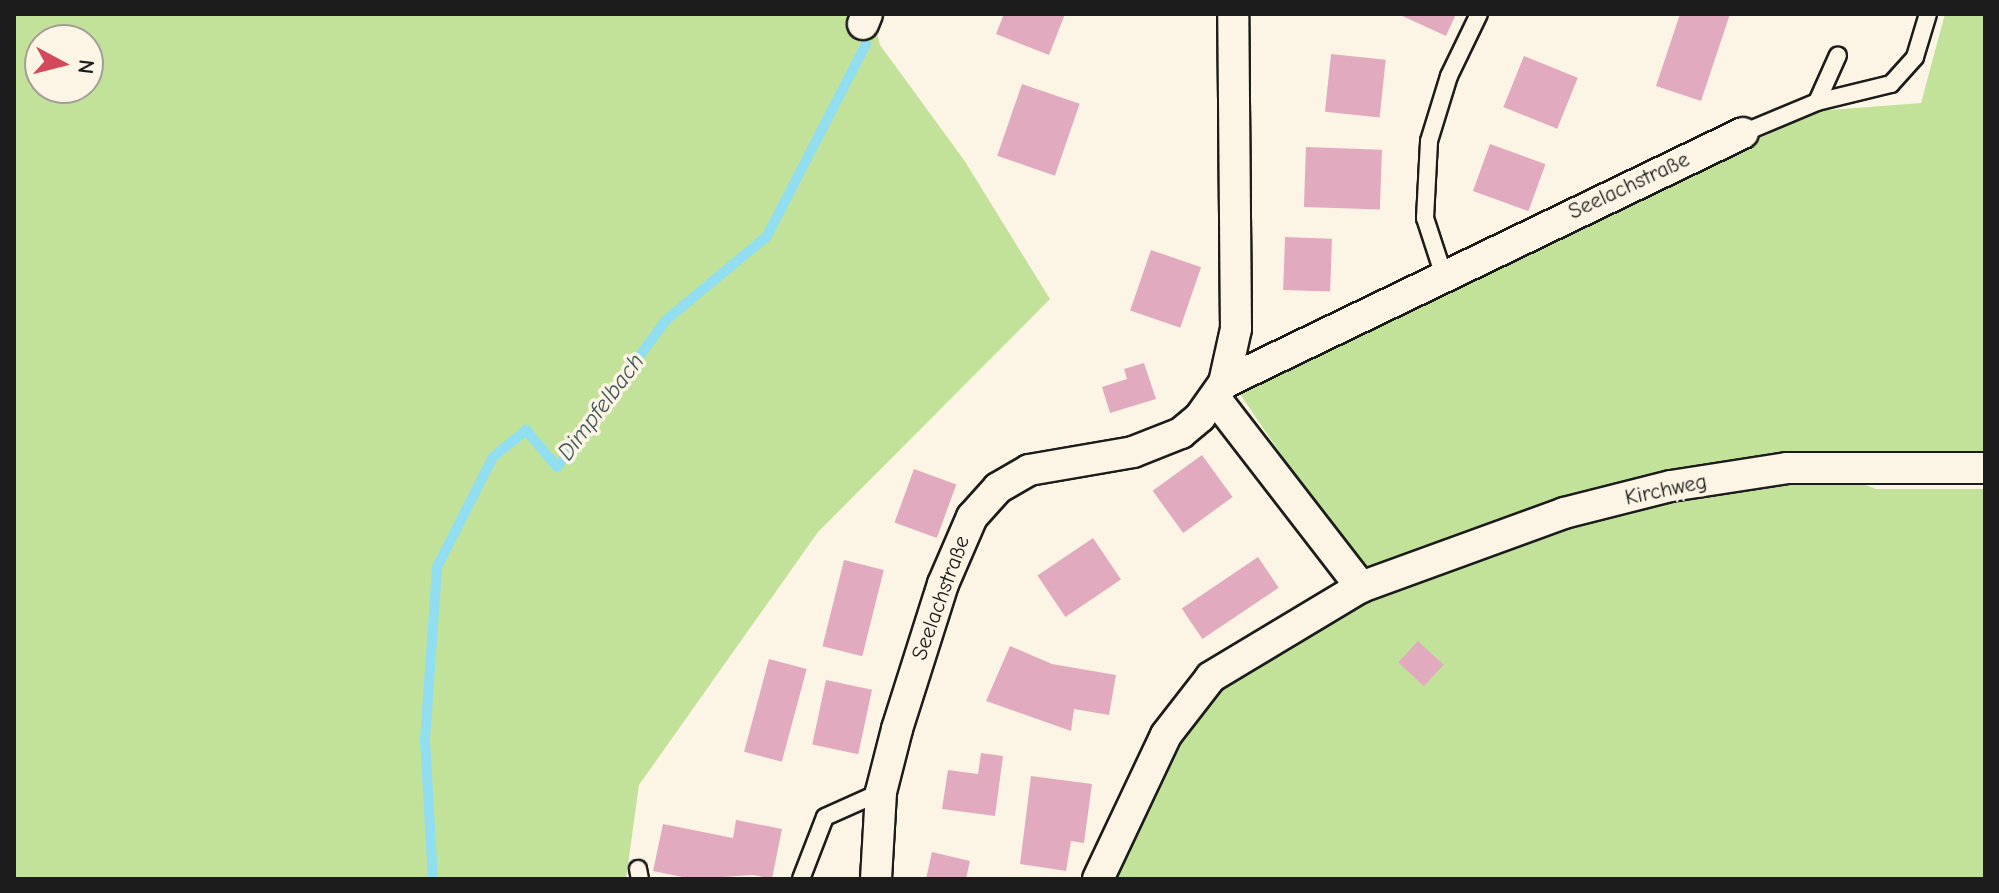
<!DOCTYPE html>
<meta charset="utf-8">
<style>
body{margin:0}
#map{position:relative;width:1999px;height:893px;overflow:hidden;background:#fcf5e5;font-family:"Comic Neue",sans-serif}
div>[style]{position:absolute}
.green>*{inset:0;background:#c2e29a}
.stream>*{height:10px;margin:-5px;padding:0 5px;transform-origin:5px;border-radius:5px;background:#90deef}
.building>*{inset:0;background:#e2aabf;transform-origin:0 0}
.roads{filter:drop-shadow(2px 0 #1c1c1c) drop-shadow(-2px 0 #1c1c1c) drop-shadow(0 2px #1c1c1c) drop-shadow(0 -2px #1c1c1c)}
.lane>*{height:16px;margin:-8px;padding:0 8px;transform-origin:8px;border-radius:8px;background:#fcf5e5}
.street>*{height:30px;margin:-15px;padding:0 15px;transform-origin:15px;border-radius:15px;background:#fcf5e5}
span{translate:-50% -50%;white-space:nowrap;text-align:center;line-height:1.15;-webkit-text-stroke:7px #fcf5e5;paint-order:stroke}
.street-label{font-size:22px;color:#1c1c1c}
.water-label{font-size:24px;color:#3f565b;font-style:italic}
.frame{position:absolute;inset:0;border:16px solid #1c1c1c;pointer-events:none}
.north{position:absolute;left:24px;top:24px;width:80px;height:80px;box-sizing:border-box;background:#fcf5e5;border:2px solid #a29e95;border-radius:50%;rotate:97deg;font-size:22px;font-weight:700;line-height:32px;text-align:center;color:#1c1c1c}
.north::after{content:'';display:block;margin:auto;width:28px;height:36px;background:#d1495b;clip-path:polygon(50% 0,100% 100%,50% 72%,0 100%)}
</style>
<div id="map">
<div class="green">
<i style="clip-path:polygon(evenodd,14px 14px,872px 14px,880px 45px,964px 160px,1050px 299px,818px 532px,639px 785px,626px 879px,14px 879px,14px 14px,40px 40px,88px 40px,88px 88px,40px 88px,40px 40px)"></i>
<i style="clip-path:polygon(1945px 14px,1985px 14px,1985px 457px,1796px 458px,1876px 489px,1985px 489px,1985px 879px,1098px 879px,1211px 677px,1364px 577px,1238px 391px,1816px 111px,1921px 103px)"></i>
</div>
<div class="stream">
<i style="left:433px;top:879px;width:139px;rotate:-93.3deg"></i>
<i style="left:425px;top:740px;width:173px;rotate:-86deg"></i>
<i style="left:437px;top:567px;width:123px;rotate:-63deg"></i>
<i style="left:493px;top:457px;width:43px;rotate:-39.3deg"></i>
<i style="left:526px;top:430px;width:48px;rotate:50deg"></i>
<i style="left:557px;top:467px;width:183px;rotate:-53.4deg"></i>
<i style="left:666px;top:320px;width:131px;rotate:-39.7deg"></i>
<i style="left:767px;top:236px;width:216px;rotate:-62.7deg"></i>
</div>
<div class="building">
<i style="clip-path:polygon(1004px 14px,1065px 14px,1049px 55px,996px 34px)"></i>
<i style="clip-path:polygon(1398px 14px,1456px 14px,1446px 36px)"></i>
<i style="clip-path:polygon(1680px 14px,1730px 14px,1701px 101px,1656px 86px)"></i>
<i style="left:1331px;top:54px;width:55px;height:58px;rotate:6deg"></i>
<i style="left:1524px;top:56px;width:58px;height:55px;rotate:22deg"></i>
<i style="left:1022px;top:84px;width:61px;height:76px;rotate:19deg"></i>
<i style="left:1490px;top:144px;width:59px;height:50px;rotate:20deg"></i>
<i style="left:1306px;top:147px;width:76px;height:60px;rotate:2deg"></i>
<i style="left:1285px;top:237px;width:47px;height:53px;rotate:2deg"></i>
<i style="left:1151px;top:250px;width:53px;height:64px;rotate:19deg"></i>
<i style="clip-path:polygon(1144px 363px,1156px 399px,1110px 413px,1102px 387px,1127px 379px,1124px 369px)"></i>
<i style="left:1202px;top:455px;width:52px;height:61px;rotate:54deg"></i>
<i style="left:914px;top:469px;width:45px;height:57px;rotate:20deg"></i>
<i style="left:1093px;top:538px;width:50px;height:67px;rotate:56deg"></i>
<i style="left:1258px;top:557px;width:37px;height:92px;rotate:56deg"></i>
<i style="left:844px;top:560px;width:41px;height:89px;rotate:14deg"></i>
<i style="left:1418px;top:641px;width:35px;height:29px;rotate:43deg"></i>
<i style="clip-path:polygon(1010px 646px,1052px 664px,1116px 675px,1109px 715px,1074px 709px,1071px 731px,986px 701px)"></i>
<i style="left:769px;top:659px;width:39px;height:96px;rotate:15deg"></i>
<i style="left:826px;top:680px;width:47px;height:66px;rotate:12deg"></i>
<i style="clip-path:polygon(981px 753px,1003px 756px,995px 816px,942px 809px,948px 770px,978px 774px)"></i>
<i style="clip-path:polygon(1031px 776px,1092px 784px,1084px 843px,1071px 841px,1066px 871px,1020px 864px)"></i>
<i style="clip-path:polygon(736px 820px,782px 829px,772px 879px,753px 875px,692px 879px,653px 871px,663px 824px,733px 838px)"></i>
<i style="clip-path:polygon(932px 852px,970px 861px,966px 879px,926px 879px)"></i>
</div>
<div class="roads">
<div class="lane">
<i style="left:1817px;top:102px;width:51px;rotate:-65.9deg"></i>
<i style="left:1743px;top:133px;width:80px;rotate:-22.7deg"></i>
<i style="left:1817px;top:102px;width:76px;rotate:-13.7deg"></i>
<i style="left:1891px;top:84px;width:36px;rotate:-48deg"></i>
<i style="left:1915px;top:57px;width:45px;rotate:-73.2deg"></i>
<i style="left:1443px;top:273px;width:58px;rotate:-108.1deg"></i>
<i style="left:1425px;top:218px;width:77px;rotate:-87deg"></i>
<i style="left:1429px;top:141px;width:68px;rotate:-72.9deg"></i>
<i style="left:1449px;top:76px;width:69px;rotate:-64.2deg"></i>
<i style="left:638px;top:869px;width:10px;rotate:79deg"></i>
<i style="left:801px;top:879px;width:66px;rotate:-68.8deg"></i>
<i style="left:825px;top:817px;width:61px;rotate:-24.1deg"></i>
</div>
<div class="street">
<i style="left:863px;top:24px;width:11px;rotate:-68deg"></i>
<i style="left:1224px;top:383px;width:576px;rotate:-25.72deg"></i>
<i style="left:1215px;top:398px;width:239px;rotate:52.3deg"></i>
<i style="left:876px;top:879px;width:87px;rotate:-86.7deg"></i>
<i style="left:881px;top:792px;width:65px;rotate:-75.7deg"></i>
<i style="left:897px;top:729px;width:152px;rotate:-72.4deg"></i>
<i style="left:943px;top:584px;width:73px;rotate:-66.6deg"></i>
<i style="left:972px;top:517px;width:39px;rotate:-48deg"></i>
<i style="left:998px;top:488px;width:36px;rotate:-30deg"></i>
<i style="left:1029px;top:470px;width:106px;rotate:-9.8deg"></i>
<i style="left:1133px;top:452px;width:52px;rotate:-21.6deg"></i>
<i style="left:1181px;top:433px;width:25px;rotate:-40deg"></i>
<i style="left:1200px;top:417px;width:42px;rotate:-54.8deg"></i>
<i style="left:1224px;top:383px;width:55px;rotate:-77.5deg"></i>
<i style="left:1236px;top:329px;width:315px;rotate:-90.5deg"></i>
<i style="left:1098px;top:879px;width:159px;rotate:-64.7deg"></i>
<i style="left:1166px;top:735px;width:73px;rotate:-52.2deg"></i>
<i style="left:1211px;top:677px;width:175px;rotate:-31deg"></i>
<i style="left:1361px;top:587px;width:216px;rotate:-20deg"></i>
<i style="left:1564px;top:513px;width:110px;rotate:-14.2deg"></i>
<i style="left:1671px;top:486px;width:117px;rotate:-8.8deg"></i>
<i style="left:1787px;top:468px;width:198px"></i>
</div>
</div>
<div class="street-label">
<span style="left:1629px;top:186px;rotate:-25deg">Seelachstraße</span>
<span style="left:1666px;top:490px;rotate:-12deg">Kirchweg</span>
<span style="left:941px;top:598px;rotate:-70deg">Seelachstraße</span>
</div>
<div class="water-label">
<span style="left:601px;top:407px;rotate:-53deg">Dimpfelbach</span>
</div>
<div class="frame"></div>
<div class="north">N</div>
</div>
